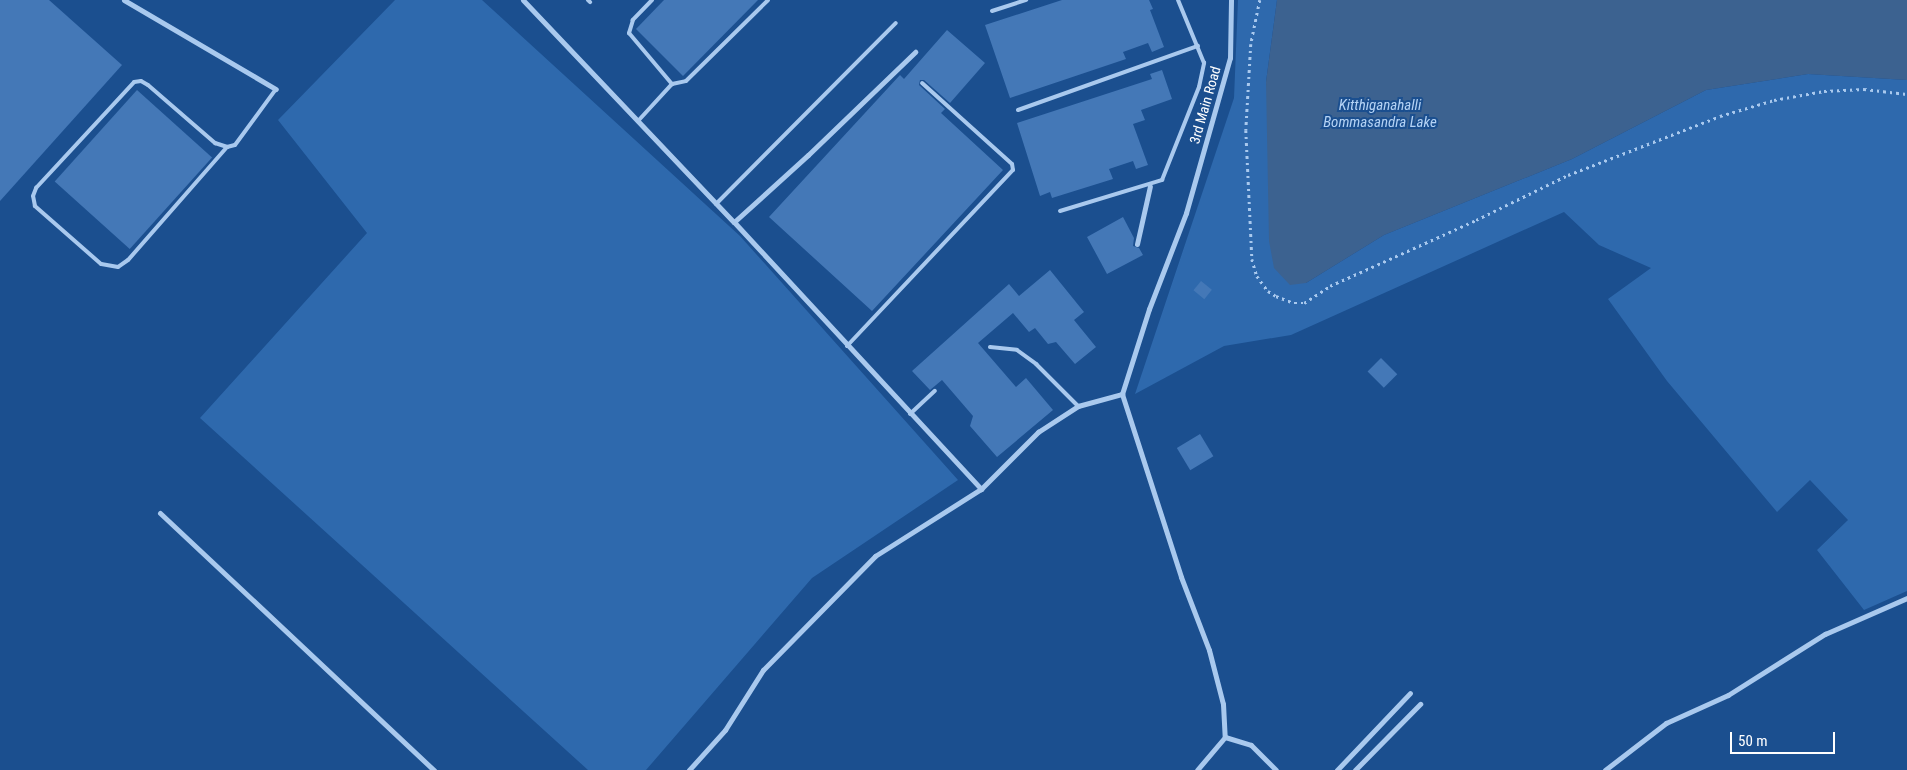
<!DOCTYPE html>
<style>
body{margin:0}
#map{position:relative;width:1907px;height:770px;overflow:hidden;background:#1b4f8f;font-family:"Roboto Condensed",sans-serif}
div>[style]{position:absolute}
.green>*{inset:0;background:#2e69ad}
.water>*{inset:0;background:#3c6290}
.building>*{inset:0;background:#4478b7;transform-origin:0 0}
.path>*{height:2.5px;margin-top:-1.25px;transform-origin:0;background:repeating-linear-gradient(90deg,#a9c9ee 0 2.5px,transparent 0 6.5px)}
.lane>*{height:4px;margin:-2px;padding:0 2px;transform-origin:2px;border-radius:2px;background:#a9c9ee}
.street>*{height:5px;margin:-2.5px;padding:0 2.5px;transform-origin:2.5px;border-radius:2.5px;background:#a9c9ee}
span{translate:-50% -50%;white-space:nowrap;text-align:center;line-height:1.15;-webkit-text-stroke:4px #1b4f8f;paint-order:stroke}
.street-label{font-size:14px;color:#fff}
.water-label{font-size:15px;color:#b5d3f5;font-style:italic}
.scale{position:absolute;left:1730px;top:732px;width:105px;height:22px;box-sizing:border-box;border:2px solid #fff;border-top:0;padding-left:6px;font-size:15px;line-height:18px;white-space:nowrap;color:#fff;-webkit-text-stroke:4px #1b4f8f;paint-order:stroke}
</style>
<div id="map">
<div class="green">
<i style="clip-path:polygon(395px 0,482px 0,740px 236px,958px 480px,812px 578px,646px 770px,588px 770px,200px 418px,367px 233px,278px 120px)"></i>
<i style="clip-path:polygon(1238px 0,1277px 0,1266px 82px,1306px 283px,1384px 235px,1572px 159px,1706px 90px,1808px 74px,1907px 80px,1907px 591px,1864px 610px,1817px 550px,1848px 520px,1810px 480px,1777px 512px,1667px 381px,1608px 299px,1651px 268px,1599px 245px,1564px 212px,1291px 335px,1224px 346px,1135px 394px,1234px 98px)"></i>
</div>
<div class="water">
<i style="clip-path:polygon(1277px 0,1907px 0,1907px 80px,1808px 74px,1706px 90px,1572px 159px,1384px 235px,1306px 283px,1290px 285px,1274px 268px,1269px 241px,1266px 82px)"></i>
</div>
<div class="building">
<i style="clip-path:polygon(0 0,49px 0,122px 65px,0 201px)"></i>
<i style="clip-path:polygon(664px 0,758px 0,683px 76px,636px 29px)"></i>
<i style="clip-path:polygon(1062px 0,1149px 0,1153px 9px,1150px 10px,1164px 47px,1152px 52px,1148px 43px,1123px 52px,1126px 59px,1010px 98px,985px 25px)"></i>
<i style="clip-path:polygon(947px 30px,985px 63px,950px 103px,924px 80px,920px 80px,919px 85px,945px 109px,941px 113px,1003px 170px,872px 311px,769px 217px,900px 75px,904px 79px)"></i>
<i style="clip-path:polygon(1162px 70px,1172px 99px,1141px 110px,1145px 120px,1133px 124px,1148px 165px,1136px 169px,1133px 161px,1109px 169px,1113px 179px,1052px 198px,1050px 192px,1040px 196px,1017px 123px,1152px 79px,1150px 74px)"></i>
<i style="left:137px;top:90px;width:101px;height:123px;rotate:42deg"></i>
<i style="clip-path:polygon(1123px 217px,1134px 238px,1133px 246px,1139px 248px,1143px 255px,1107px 274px,1087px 237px)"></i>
<i style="clip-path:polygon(1050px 270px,1084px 312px,1074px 320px,1096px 347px,1075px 364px,1056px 342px,1048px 344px,1035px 328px,1029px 332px,1013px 313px,978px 343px,1016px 387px,1026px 378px,1053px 410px,997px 457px,970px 426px,973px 416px,942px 380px,930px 390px,912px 371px,1009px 284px,1019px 296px)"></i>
<i style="left:1201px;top:281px;width:14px;height:12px;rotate:39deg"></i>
<i style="left:1381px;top:358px;width:23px;height:19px;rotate:45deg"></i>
<i style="left:1200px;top:434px;width:26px;height:27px;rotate:59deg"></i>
</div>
<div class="path">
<i style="left:1260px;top:0;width:45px;rotate:101.6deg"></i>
<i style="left:1251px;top:44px;width:86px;rotate:93.3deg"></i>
<i style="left:1246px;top:130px;width:129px;rotate:87.3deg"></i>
<i style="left:1252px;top:259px;width:18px;rotate:74deg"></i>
<i style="left:1257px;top:276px;width:19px;rotate:54deg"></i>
<i style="left:1268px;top:291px;width:9px;rotate:32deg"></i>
<i style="left:1276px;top:296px;width:19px;rotate:21deg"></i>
<i style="left:1294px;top:303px;width:10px"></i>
<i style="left:1304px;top:303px;width:31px;rotate:-33deg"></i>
<i style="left:1330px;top:286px;width:160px;rotate:-24.3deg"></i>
<i style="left:1476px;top:220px;width:102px;rotate:-26.1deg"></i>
<i style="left:1568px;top:175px;width:163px;rotate:-21.2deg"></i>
<i style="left:1720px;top:116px;width:56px;rotate:-16.5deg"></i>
<i style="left:1774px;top:100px;width:51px;rotate:-10.2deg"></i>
<i style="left:1824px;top:91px;width:40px;rotate:-2.9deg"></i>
<i style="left:1864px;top:89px;width:43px;rotate:6.6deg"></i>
</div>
<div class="lane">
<i style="left:588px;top:0;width:3px;rotate:45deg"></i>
<i style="left:652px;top:0;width:28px;rotate:134deg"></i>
<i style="left:633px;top:20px;width:14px;rotate:107deg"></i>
<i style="left:629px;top:33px;width:67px;rotate:49.9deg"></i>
<i style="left:992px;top:11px;width:36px;rotate:-18deg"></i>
<i style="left:1018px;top:110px;width:191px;rotate:-19.6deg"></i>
<i style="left:638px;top:121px;width:50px;rotate:-47.4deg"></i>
<i style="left:672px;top:84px;width:14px;rotate:-12deg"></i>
<i style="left:686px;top:81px;width:115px;rotate:-44.6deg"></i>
<i style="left:227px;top:147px;width:150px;rotate:131.2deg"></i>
<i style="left:128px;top:260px;width:12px;rotate:145deg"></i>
<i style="left:118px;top:267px;width:17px;rotate:-170deg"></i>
<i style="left:101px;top:264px;width:88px;rotate:-138.7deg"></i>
<i style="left:35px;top:206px;width:10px;rotate:-101deg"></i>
<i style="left:33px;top:196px;width:9px;rotate:-69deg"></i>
<i style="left:36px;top:188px;width:144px;rotate:-47.2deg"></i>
<i style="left:134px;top:82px;width:7px;rotate:-8deg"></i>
<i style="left:141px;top:81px;width:8px;rotate:30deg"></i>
<i style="left:148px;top:85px;width:89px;rotate:40.9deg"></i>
<i style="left:215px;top:143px;width:13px;rotate:18deg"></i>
<i style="left:227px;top:147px;width:8px;rotate:-14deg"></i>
<i style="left:235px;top:145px;width:69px;rotate:-53.8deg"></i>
<i style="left:716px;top:204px;width:255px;rotate:-45.2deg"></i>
<i style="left:1060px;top:211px;width:107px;rotate:-16.9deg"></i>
<i style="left:1162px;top:180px;width:100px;rotate:-68.3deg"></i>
<i style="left:1199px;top:87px;width:25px;rotate:-78deg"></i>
<i style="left:1204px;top:63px;width:68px;rotate:-112.4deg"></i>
<i style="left:847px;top:346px;width:242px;rotate:-46.7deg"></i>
<i style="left:1013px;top:170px;width:6px;rotate:-99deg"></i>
<i style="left:1012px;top:164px;width:121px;rotate:-138deg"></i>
<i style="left:990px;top:347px;width:27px;rotate:6deg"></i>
<i style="left:1017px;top:350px;width:24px;rotate:36deg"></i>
<i style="left:1036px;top:364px;width:59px;rotate:45deg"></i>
<i style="left:910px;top:414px;width:34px;rotate:-43deg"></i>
</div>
<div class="street">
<i style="left:124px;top:0;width:176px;rotate:30.4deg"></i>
<i style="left:523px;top:0;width:306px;rotate:46.5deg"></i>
<i style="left:734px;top:222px;width:364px;rotate:47.2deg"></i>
<i style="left:734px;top:222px;width:100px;rotate:-42.2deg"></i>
<i style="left:808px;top:155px;width:149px;rotate:-43.9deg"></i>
<i style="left:1137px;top:244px;width:59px;rotate:-77.4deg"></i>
<i style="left:1122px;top:394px;width:89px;rotate:-72.4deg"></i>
<i style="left:1149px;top:309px;width:103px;rotate:-68.9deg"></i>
<i style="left:1186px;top:213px;width:161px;rotate:-74.2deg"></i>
<i style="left:1230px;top:58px;width:58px;rotate:-89deg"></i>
<i style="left:160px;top:513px;width:376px;rotate:43.2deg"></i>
<i style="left:1225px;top:737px;width:27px;rotate:17deg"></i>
<i style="left:1251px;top:745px;width:35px;rotate:45deg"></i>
<i style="left:689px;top:770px;width:54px;rotate:-48deg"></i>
<i style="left:725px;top:730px;width:71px;rotate:-57.7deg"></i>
<i style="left:763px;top:670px;width:160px;rotate:-45.5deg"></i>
<i style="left:875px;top:556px;width:125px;rotate:-32.3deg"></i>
<i style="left:981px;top:489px;width:81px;rotate:-45deg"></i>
<i style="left:1038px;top:432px;width:48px;rotate:-33deg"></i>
<i style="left:1078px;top:406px;width:46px;rotate:-15.3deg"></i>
<i style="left:1122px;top:394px;width:192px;rotate:72.1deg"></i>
<i style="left:1181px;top:577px;width:78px;rotate:69deg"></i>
<i style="left:1209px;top:650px;width:56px;rotate:75.5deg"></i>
<i style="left:1223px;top:704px;width:33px;rotate:87deg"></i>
<i style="left:1225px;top:737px;width:43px;rotate:130.3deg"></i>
<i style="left:1337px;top:770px;width:106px;rotate:-46.5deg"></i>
<i style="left:1355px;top:770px;width:93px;rotate:-45.4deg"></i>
<i style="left:1605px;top:770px;width:77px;rotate:-37.6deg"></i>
<i style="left:1666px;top:723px;width:68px;rotate:-24.3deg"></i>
<i style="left:1728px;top:695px;width:115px;rotate:-32.2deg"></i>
<i style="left:1825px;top:634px;width:90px;rotate:-23.7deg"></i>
</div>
<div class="street-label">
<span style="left:1205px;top:105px;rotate:-74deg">3rd Main Road</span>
</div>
<div class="water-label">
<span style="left:1380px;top:114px">Kitthiganahalli<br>Bommasandra Lake</span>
</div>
<div class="scale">50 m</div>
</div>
